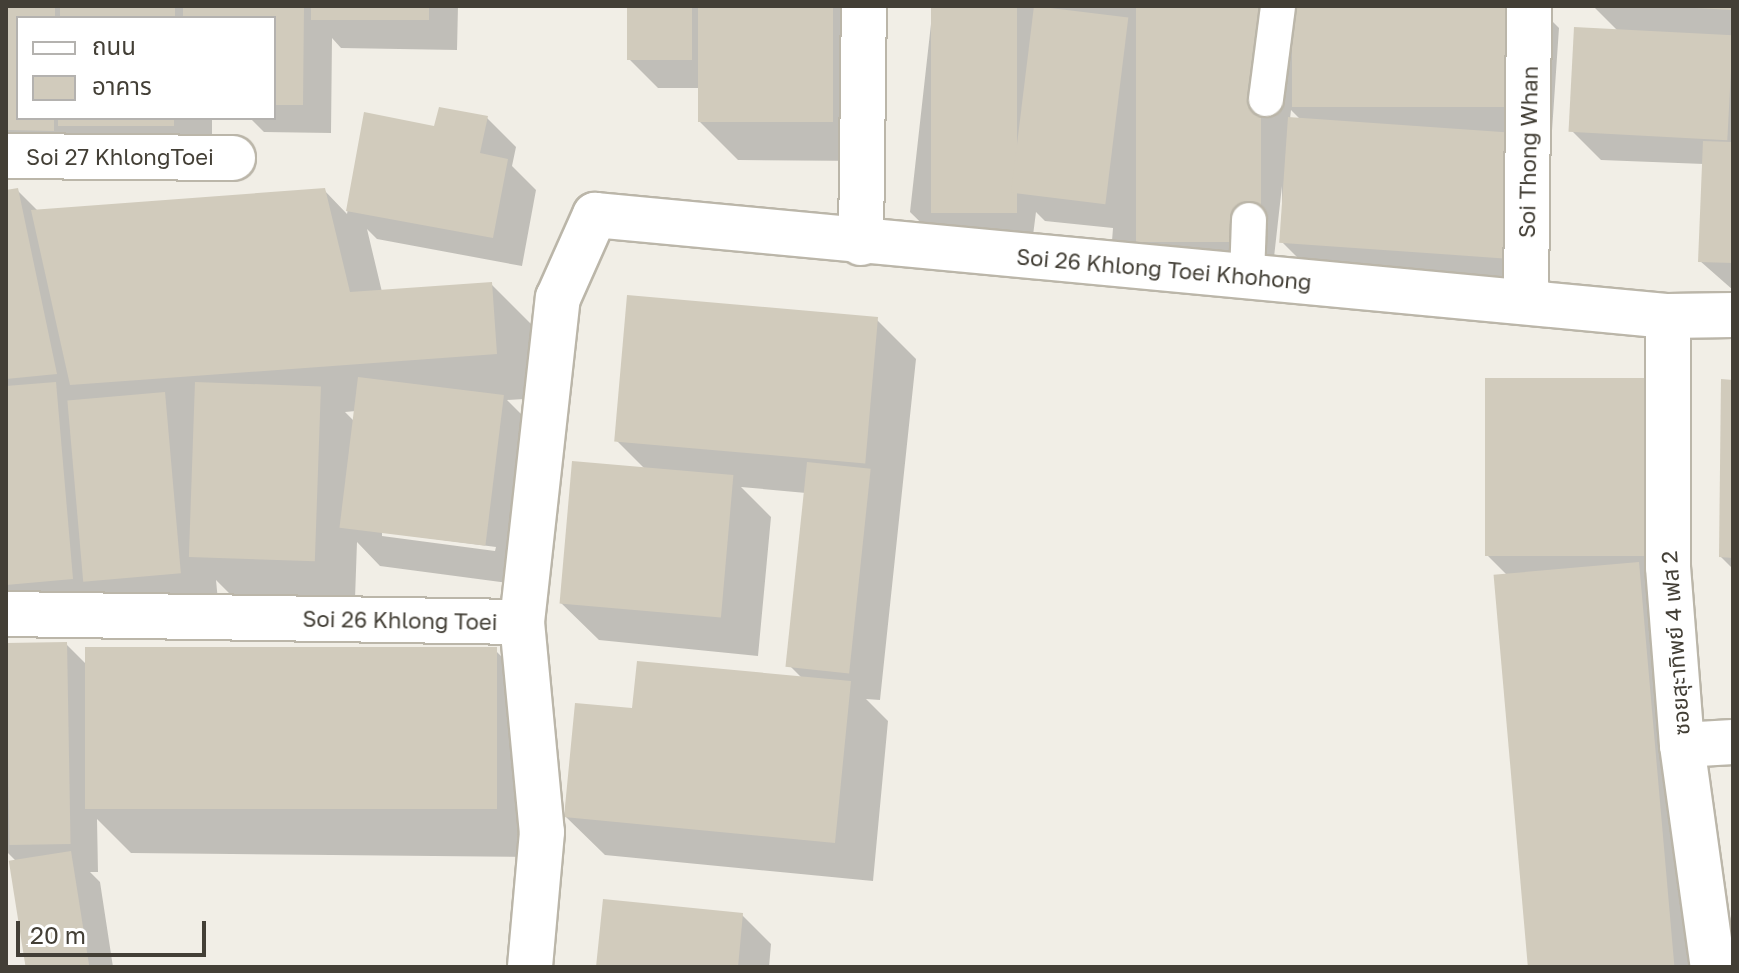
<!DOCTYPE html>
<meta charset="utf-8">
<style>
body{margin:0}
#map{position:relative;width:1739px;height:973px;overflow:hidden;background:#f1eee6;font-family:"Golos Text","Noto Sans Thai",sans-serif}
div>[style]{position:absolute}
.shadow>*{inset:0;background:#0003}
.building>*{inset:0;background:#d1cbbc;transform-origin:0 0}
.roads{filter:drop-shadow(2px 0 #bbb6a9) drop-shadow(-2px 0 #bbb6a9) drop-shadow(0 2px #bbb6a9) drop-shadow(0 -2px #bbb6a9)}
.lane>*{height:34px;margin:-17px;padding:0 17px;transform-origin:17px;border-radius:17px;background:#fff}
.street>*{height:44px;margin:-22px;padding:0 22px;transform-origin:22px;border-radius:22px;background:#fff}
span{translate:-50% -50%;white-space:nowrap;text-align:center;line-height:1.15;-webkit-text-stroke:6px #fff;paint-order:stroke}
.street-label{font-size:22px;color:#433f36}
.frame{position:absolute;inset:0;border:8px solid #433f36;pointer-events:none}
.legend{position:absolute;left:16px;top:16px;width:260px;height:104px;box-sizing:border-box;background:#fff;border:2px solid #b4b2af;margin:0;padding:10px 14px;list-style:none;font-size:24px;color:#433f36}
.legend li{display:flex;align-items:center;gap:16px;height:40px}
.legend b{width:40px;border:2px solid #b4b2af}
.scale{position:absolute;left:16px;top:921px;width:190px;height:36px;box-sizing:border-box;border:4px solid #433f36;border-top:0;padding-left:10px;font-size:24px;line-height:28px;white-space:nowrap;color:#433f36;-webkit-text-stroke:6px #fff;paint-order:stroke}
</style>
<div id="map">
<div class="shadow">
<i style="clip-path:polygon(6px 6px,458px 6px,457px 50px,341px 48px,332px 38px,331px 133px,264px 132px,250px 118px,274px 118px,274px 18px,18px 18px,18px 118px,212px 118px,212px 164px,6px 159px)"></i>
<i style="clip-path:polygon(629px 6px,871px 6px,870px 161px,738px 160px,699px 121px,699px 88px,658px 88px,629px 59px)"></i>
<i style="clip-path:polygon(evenodd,933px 6px,1537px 6px,1559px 28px,1550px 160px,1537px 159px,1551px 172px,1543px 296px,1321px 281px,1282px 242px,1282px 186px,1270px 293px,1151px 279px,1112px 241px,1113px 228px,1045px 221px,1036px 212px,1030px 259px,949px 250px,910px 212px,933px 6px,1291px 110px,1301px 120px,1290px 119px,1291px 110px)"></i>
<i style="clip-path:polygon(1593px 6px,1733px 6px,1733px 290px,1700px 261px,1704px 164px,1601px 160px,1572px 131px,1618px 31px)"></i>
<i style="clip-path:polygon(evenodd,366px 114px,436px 128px,487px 118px,516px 147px,512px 166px,536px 190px,522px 266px,377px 239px,367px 229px,382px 292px,491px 284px,536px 329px,541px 398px,507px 400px,542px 435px,524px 585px,380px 566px,357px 542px,355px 599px,231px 595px,216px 580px,219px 611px,6px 617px,6px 192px,17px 190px,38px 211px,324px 190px,347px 214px,366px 114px,356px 411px,355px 422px,345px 412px,356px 411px,366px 114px,382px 532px,496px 547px,495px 551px,382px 536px,382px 532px)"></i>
<i style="clip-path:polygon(877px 320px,916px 359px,880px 700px,866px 699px,888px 721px,873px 881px,605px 855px,566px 817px,634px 710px,802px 678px,790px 666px,806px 493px,741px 487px,771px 517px,758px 656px,599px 640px,560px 602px,646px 470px,616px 440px)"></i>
<i style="clip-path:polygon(1733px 382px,1733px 569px,1721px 557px)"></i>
<i style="clip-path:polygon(1687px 419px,1686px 594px,1717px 967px,1533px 967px,1509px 577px,1487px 555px)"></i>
<i style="clip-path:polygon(66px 644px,87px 665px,497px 652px,541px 697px,540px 857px,131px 853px,97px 819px,98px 872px,90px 872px,100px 882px,113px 967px,28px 967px,16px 861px,6px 851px,6px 645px)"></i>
<i style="clip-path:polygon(742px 915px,771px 944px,769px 967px,598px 967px)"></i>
</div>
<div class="building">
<i style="clip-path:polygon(6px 6px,55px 6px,55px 18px,18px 18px,18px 118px,54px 118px,54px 131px,8px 130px)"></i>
<i style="left:60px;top:6px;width:115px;height:12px"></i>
<i style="clip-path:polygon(183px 6px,304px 6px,303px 105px,274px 105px,274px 18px,183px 18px)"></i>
<i style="left:311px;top:6px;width:118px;height:14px"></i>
<i style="left:627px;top:6px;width:65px;height:54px"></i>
<i style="left:698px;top:6px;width:135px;height:116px"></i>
<i style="left:931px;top:6px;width:86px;height:207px"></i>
<i style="left:1034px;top:6px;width:95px;height:188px;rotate:7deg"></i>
<i style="left:1136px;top:6px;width:125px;height:236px"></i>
<i style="left:1292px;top:6px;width:228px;height:101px"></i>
<i style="clip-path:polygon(1695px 6px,1733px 6px,1733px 10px,1695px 8px)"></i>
<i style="left:1574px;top:27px;width:159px;height:105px;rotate:3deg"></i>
<i style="clip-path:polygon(439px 107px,488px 116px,480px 153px,508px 159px,493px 238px,346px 211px,364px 112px,434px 126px)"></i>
<i style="left:1288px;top:117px;width:225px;height:126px;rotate:4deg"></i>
<i style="left:58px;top:118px;width:116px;height:8px"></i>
<i style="clip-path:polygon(1703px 141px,1733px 142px,1733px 263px,1698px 262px)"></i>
<i style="clip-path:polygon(18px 188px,57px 374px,6px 379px,6px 190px)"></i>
<i style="clip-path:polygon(325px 188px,350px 292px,492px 282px,497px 354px,70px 385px,31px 210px)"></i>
<i style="left:627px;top:295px;width:252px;height:147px;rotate:5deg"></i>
<i style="left:358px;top:377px;width:147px;height:152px;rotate:7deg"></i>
<i style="left:1485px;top:378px;width:164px;height:178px"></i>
<i style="clip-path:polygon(1721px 379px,1733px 380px,1733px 558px,1719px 557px)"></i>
<i style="clip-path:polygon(56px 382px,73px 579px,6px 585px,6px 386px)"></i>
<i style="left:195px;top:382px;width:126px;height:175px;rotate:2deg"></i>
<i style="left:165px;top:392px;width:182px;height:98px;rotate:85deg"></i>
<i style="left:572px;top:461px;width:162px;height:143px;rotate:5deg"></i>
<i style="left:807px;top:462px;width:64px;height:206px;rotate:6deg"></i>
<i style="left:1639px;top:562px;width:407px;height:146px;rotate:85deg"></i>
<i style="left:67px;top:642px;width:202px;height:61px;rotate:89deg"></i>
<i style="left:85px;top:647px;width:412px;height:162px"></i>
<i style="clip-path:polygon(637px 661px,851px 681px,835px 843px,564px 817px,575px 703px,632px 708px)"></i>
<i style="left:71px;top:851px;width:117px;height:63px;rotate:81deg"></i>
<i style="clip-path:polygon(603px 899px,743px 913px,738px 967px,596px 967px)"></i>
</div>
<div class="roads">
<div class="lane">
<i style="left:1266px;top:99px;width:94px;rotate:-82.6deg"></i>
<i style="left:1247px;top:277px;width:57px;rotate:-88deg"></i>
</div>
<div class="street">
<i style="left:6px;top:156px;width:227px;rotate:0.5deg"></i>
<i style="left:861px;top:243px;width:237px;rotate:-89.3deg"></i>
<i style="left:1526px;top:298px;width:292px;rotate:-89.4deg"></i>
<i style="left:1668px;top:316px;width:251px;rotate:90deg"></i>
<i style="left:1668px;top:567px;width:179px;rotate:85.5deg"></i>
<i style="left:1682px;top:745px;width:224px;rotate:82.1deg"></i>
<i style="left:6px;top:614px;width:516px;rotate:0.89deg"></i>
<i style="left:522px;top:622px;width:326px;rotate:-83.7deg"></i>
<i style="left:558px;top:298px;width:91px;rotate:-66deg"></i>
<i style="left:595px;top:215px;width:1078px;rotate:5.38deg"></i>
<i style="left:1668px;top:316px;width:65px;rotate:-0.9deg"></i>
<i style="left:522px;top:622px;width:211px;rotate:84.6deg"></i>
<i style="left:542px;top:832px;width:136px;rotate:95.1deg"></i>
<i style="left:1682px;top:745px;width:51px;rotate:-3.4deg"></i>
</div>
</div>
<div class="street-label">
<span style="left:1528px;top:152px;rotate:-89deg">Soi Thong Whan</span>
<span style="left:120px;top:157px">Soi 27 KhlongToei</span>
<span style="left:1164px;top:269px;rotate:5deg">Soi 26 Khlong Toei Khohong</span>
<span style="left:400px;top:620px;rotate:1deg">Soi 26 Khlong Toei</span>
<span style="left:1675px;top:643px;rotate:-94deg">ซอยสุะาทิพย์ 4 เฟส 2</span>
</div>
<div class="frame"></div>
<ul class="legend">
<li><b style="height:10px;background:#fff"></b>ถนน</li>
<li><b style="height:22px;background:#d1cbbc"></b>อาคาร</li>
</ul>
<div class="scale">20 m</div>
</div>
